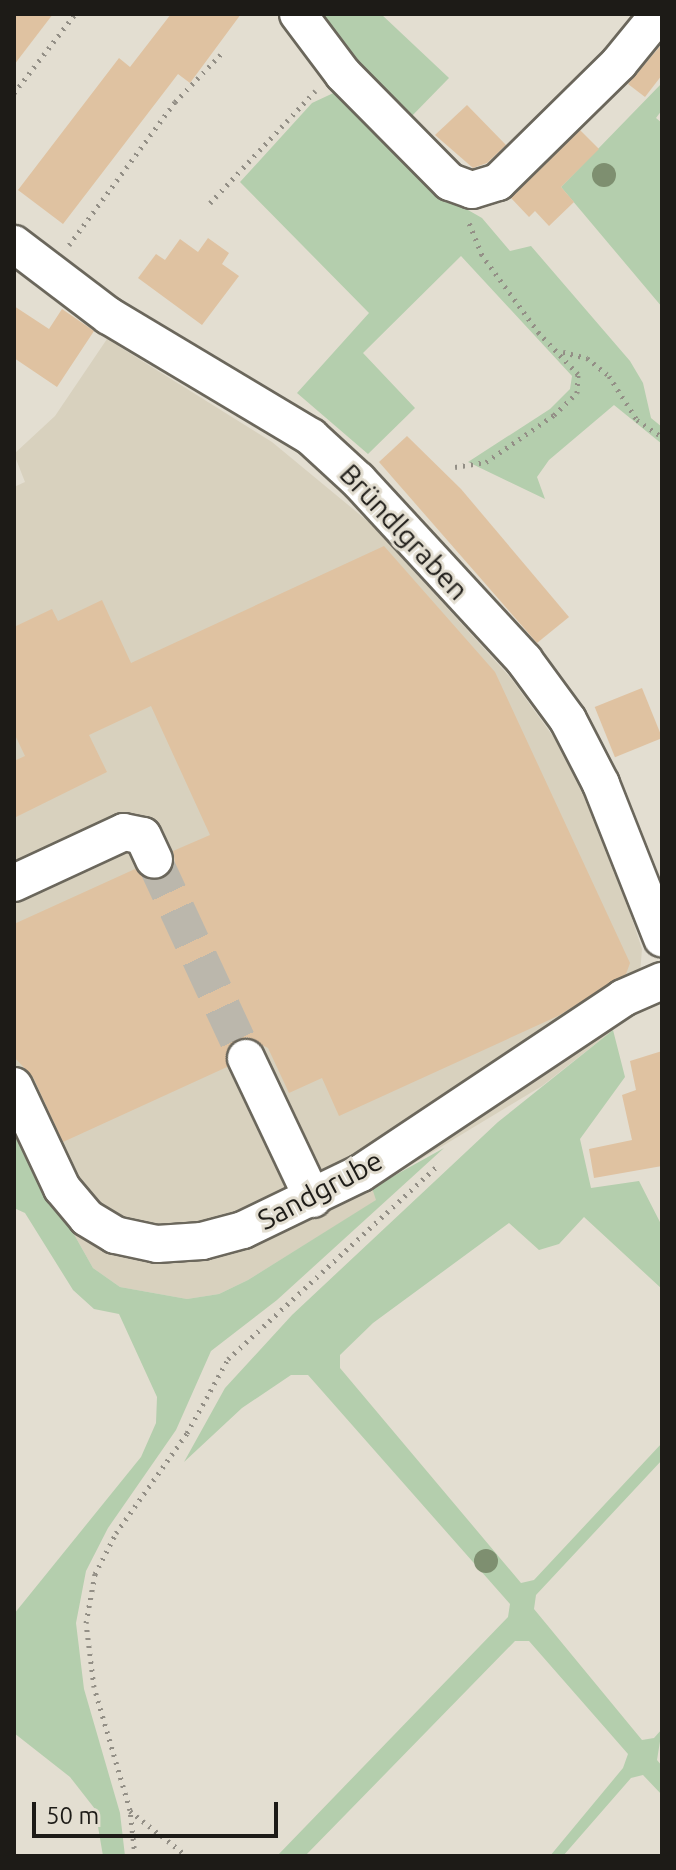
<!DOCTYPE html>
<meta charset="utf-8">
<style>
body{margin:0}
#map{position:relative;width:676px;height:1870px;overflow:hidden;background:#e3ded1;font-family:Ubuntu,sans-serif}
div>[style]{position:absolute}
.built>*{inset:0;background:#d8d1be}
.green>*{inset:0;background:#b4cead}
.building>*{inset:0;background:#dfc2a1;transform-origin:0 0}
.minor-tunnel>*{height:36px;margin-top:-18px;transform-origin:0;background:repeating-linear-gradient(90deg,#bbb7ac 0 36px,transparent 0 54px)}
.path>*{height:5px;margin-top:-2.5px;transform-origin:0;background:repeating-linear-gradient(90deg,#938f86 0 2px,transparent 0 8px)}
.roads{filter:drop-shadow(2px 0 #6b675c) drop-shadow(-2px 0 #6b675c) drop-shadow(0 2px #6b675c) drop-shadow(0 -2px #6b675c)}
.minor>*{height:36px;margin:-18px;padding:0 18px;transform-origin:18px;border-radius:18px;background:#fff}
.trees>*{width:24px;height:24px;margin:-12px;border-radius:50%;background:#7e8f70}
span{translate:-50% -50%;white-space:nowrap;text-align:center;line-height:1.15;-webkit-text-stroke:6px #e3ded1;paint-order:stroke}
.street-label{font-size:28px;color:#1d1b17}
.frame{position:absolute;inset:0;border:16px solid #1d1b17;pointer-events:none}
.scale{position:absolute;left:32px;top:1802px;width:246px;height:36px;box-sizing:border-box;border:4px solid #1d1b17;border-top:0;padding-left:10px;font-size:24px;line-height:28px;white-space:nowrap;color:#1d1b17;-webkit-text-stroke:6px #e3ded1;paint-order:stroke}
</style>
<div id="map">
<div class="built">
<i style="clip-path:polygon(107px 339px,272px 442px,370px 523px,510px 677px,568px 757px,608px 846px,642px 949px,638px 998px,613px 1030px,542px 1086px,373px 1188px,377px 1200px,248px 1280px,219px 1294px,187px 1299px,120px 1287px,93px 1268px,14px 1128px,14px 487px,25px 482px,14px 454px,55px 416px)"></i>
</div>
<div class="green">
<i style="clip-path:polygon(312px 14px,381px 14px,449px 78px,406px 122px)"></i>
<i style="clip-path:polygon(662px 83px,662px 110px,656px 118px,662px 123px,662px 307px,561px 187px)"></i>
<i style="clip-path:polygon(342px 89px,454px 202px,482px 218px,510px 251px,531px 246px,630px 361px,643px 383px,651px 418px,662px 427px,662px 444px,614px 405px,549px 460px,537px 477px,545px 499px,468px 462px,550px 409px,570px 389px,572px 376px,461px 256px,363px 353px,415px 408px,368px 454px,297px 393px,369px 313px,240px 182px,312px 103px)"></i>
<i style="clip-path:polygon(613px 1030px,625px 1077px,580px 1139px,591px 1188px,639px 1181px,662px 1226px,662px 1289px,584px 1217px,559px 1244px,539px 1250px,509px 1223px,373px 1323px,340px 1355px,340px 1368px,521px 1583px,534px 1580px,662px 1443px,662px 1460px,536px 1595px,534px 1609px,642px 1740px,654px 1738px,662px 1729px,657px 1760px,662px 1766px,662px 1795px,643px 1775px,631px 1778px,563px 1856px,550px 1856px,623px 1768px,628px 1754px,529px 1641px,515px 1641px,305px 1856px,277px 1856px,508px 1617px,510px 1604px,308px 1375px,291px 1375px,242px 1408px,184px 1462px,225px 1388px,292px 1315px,498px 1122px)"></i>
<i style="clip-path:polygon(14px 1128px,93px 1268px,120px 1287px,187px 1299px,219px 1294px,248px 1280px,376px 1200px,372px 1188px,444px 1148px,277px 1300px,211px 1351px,176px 1430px,108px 1528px,86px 1571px,76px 1623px,84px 1689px,120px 1813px,125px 1856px,103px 1856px,95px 1809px,70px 1777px,14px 1733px,14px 1614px,141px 1457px,156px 1423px,157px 1397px,119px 1314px,94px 1309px,73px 1290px,25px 1213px,14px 1208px)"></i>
</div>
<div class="building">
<i style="clip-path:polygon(14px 14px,53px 14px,14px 65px)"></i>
<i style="clip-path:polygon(171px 14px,241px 14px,190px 83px,178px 74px,63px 224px,18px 190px,119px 58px,130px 67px)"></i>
<i style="clip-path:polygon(662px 44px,662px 75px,645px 97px,628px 84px)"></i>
<i style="clip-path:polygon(467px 105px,506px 145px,487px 163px,473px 168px,435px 135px)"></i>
<i style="clip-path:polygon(580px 130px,599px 149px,561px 187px,574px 202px,549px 226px,535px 211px,529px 217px,511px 198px)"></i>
<i style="clip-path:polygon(208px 238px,229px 253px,222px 264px,239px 276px,202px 325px,138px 278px,156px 254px,165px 260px,180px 239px,198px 252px)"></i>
<i style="clip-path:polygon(14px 306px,49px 329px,62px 309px,94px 331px,57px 387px,14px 358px)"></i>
<i style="clip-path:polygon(407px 436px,461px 489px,569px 617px,537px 643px,379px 462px)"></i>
<i style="clip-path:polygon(384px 546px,495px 672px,630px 963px,626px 974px,558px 1016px,339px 1116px,322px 1078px,289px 1093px,268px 1048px,247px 1037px,228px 1047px,227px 1067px,63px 1142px,33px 1077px,14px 1057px,14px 924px,135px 869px,151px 881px,163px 879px,175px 863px,173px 851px,210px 835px,151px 706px,89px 735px,107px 772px,14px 818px,14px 761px,25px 756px,14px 733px,14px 627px,52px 609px,58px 621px,102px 600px,131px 663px)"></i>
<i style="left:642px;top:688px;width:54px;height:51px;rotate:68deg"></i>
<i style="clip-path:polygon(662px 1051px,662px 1166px,594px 1178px,589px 1149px,632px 1140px,622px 1095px,636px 1090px,630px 1061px)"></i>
</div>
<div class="minor-tunnel">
<i style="left:154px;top:860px;width:218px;rotate:65.1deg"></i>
</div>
<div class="path">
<i style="left:14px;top:93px;width:100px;rotate:-52.3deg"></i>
<i style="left:210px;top:203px;width:154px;rotate:-46.8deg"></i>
<i style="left:69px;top:245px;width:178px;rotate:-53.5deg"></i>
<i style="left:175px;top:102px;width:66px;rotate:-46.2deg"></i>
<i style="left:563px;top:352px;width:25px;rotate:14deg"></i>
<i style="left:587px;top:358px;width:28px;rotate:39deg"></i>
<i style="left:609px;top:376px;width:52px;rotate:57.5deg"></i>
<i style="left:637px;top:420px;width:30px;rotate:34deg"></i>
<i style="left:455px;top:467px;width:31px;rotate:-9deg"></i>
<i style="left:486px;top:462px;width:83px;rotate:-34.7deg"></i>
<i style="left:554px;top:415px;width:32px;rotate:-44deg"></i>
<i style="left:577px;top:393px;width:19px;rotate:-87deg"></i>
<i style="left:578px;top:374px;width:57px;rotate:-133.6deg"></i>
<i style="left:539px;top:333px;width:97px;rotate:-126.2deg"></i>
<i style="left:482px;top:255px;width:35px;rotate:-112deg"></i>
<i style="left:130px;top:1811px;width:73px;rotate:38.3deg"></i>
<i style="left:135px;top:1856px;width:46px;rotate:-96.2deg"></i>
<i style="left:130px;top:1810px;width:128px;rotate:-106.3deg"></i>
<i style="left:94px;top:1687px;width:64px;rotate:-97.1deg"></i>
<i style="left:86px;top:1623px;width:50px;rotate:-79.6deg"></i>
<i style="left:95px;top:1574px;width:46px;rotate:-62.9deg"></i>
<i style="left:116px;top:1533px;width:123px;rotate:-54.6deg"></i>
<i style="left:187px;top:1433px;width:85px;rotate:-61deg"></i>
<i style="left:228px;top:1359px;width:283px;rotate:-42.7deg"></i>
</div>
<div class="roads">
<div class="minor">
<i style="left:298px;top:14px;width:75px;rotate:53.1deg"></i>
<i style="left:343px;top:74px;width:152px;rotate:45.3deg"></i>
<i style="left:450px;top:182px;width:23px;rotate:20deg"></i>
<i style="left:472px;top:190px;width:27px;rotate:-17deg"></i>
<i style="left:498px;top:182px;width:170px;rotate:-44.5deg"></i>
<i style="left:619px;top:63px;width:63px;rotate:-50.8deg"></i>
<i style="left:14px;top:244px;width:119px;rotate:37.2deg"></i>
<i style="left:109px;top:316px;width:235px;rotate:30.9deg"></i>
<i style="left:311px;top:437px;width:64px;rotate:42.5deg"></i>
<i style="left:358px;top:480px;width:245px;rotate:47.3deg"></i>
<i style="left:524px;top:660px;width:74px;rotate:53.7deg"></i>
<i style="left:568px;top:720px;width:72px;rotate:62.7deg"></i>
<i style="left:601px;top:784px;width:166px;rotate:68.4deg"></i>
<i style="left:14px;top:883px;width:121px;rotate:-24.9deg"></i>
<i style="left:124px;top:832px;width:19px;rotate:12deg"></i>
<i style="left:143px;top:836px;width:26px;rotate:65deg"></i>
<i style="left:246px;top:1058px;width:156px;rotate:64.6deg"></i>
<i style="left:14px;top:1086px;width:113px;rotate:64.8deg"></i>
<i style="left:62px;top:1188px;width:39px;rotate:50deg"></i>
<i style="left:87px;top:1218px;width:33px;rotate:31deg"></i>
<i style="left:115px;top:1235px;width:43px;rotate:12.1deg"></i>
<i style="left:157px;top:1244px;width:45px;rotate:-3.8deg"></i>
<i style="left:202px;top:1241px;width:42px;rotate:-15deg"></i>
<i style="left:243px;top:1230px;width:131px;rotate:-25.8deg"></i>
<i style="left:361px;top:1173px;width:315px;rotate:-33.7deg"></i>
<i style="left:623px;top:998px;width:43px;rotate:-23.6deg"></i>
</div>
</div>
<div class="trees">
<i style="left:604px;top:175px"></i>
<i style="left:486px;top:1561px"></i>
</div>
<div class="street-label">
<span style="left:404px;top:532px;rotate:47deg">Bründlgraben</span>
<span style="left:320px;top:1190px;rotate:-28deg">Sandgrube</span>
</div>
<div class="frame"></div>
<div class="scale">50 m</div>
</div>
